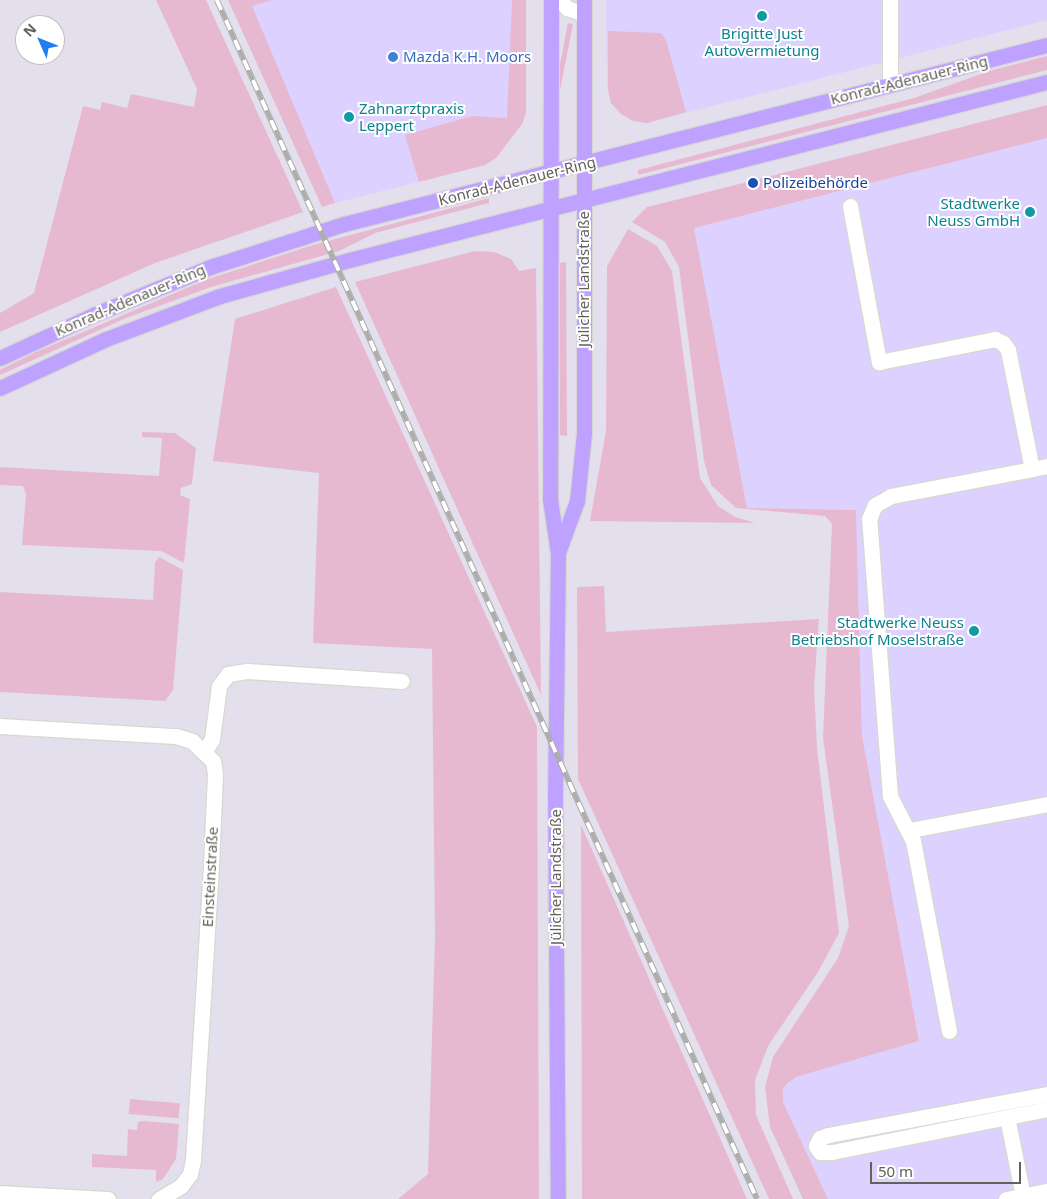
<!DOCTYPE html>
<meta charset="utf-8">
<style>
body{margin:0}
#map{position:relative;width:1047px;height:1199px;overflow:hidden;background:#e3dfed;font-family:"Noto Sans",sans-serif}
div>[style]{position:absolute}
.commercial>*{inset:0;background:#ddd2ff}
.green>*{inset:0;background:#e7b9d1;transform-origin:0 0}
.roads{filter:drop-shadow(1px 0 #d7d9d1) drop-shadow(-1px 0 #d7d9d1) drop-shadow(0 1px #d7d9d1) drop-shadow(0 -1px #d7d9d1)}
.minor>*{height:15px;margin:-7.5px;padding:0 7.5px;transform-origin:7.5px;border-radius:7.5px;background:#fff}
.major>*{height:15px;margin:-7.5px;padding:0 7.5px;transform-origin:7.5px;border-radius:7.5px;background:#bfa2ff}
.rail>*{height:5.5px;margin-top:-2.75px;transform-origin:0;background:repeating-linear-gradient(90deg,#fff 0 11px,#adaeab 0 22px);box-sizing:border-box;border-block:1px solid #adaeab}
.dots>*{width:14px;height:14px;translate:-50% -50%;box-sizing:border-box;border:2px solid #fff;border-radius:50%}
span{translate:-50% -50%;white-space:nowrap;text-align:center;line-height:1.15;-webkit-text-stroke:4px #fff;paint-order:stroke}
.culture-label{font-size:15px;color:#0d838f}
.left{translate:0 -50%;text-align:left}
.right{translate:-100% -50%;text-align:right}
.shop-label{font-size:15px;color:#366cbe}
.street-label{font-size:15px;color:#616258}
.transit-label{font-size:15px;color:#164399}
.north{position:absolute;left:15px;top:15px;width:50px;height:50px;box-sizing:border-box;background:#fff;border:1px solid #c0c0bc;border-radius:50%;rotate:314deg;font-size:14px;font-weight:700;line-height:20px;text-align:center;color:#616258}
.north::after{content:'';display:block;margin:auto;width:18px;height:22px;background:#1e7ef4;clip-path:polygon(50% 0,100% 100%,50% 72%,0 100%)}
.scale{position:absolute;left:870px;top:1162px;width:151px;height:22px;box-sizing:border-box;border:2px solid #616258;border-top:0;padding-left:6px;font-size:15px;line-height:18px;white-space:nowrap;color:#616258;-webkit-text-stroke:4px #fff;paint-order:stroke}
</style>
<div id="map">
<div class="commercial">
<i style="clip-path:polygon(272px 0,526px 0,526px 113px,522px 124px,496px 158px,485px 165px,335px 203px,251px 6px)"></i>
<i style="clip-path:polygon(606px 0,1047px 0,1047px 20px,647px 123px,633px 121px,611px 103px,607px 89px)"></i>
<i style="clip-path:polygon(1047px 138px,1047px 1199px,828px 1199px,783px 1102px,783px 1089px,796px 1077px,919px 1041px,862px 736px,856px 510px,747px 508px,694px 228px)"></i>
</div>
<div class="green">
<i style="clip-path:polygon(156px 0,206px 0,303px 212px,155px 263px,0 332px,0 313px,34px 293px,83px 106px,100px 110px,102px 102px,127px 108px,131px 94px,194px 107px,197px 89px)"></i>
<i style="clip-path:polygon(228px 0,272px 0,252px 6px,335px 203px,322px 207px)"></i>
<i style="clip-path:polygon(512px 0,526px 0,526px 113px,522px 124px,496px 158px,485px 165px,419px 182px,405px 135px,472px 116px,507px 118px)"></i>
<i style="left:568px;top:23px;width:5px;height:85px;rotate:11deg"></i>
<i style="clip-path:polygon(608px 31px,661px 33px,666px 40px,686px 112px,647px 123px,633px 121px,621px 114px,611px 103px,608px 89px)"></i>
<i style="clip-path:polygon(1047px 56px,1047px 70px,638px 175px,638px 170px,914px 98px,989px 71px)"></i>
<i style="clip-path:polygon(1047px 105px,1047px 138px,694px 228px,747px 508px,856px 510px,862px 736px,919px 1041px,796px 1077px,787px 1084px,783px 1089px,783px 1102px,828px 1199px,803px 1199px,770px 1127px,765px 1087px,773px 1057px,838px 958px,849px 926px,823px 738px,832px 524px,825px 516px,736px 508px,711px 485px,704px 461px,679px 267px,665px 242px,632px 222px,647px 207px,747px 182px,749px 186px,760px 183px,759px 179px)"></i>
<i style="clip-path:polygon(489px 198px,489px 203px,375px 233px,339px 251px,211px 287px,126px 318px,0 375px,0 370px,36px 352px,208px 279px,313px 245px)"></i>
<i style="clip-path:polygon(628px 229px,657px 246px,672px 271px,700px 478px,718px 506px,735px 517px,755px 523px,590px 521px,606px 431px,607px 266px)"></i>
<i style="clip-path:polygon(475px 251px,494px 252px,511px 259px,519px 271px,536px 268px,541px 695px,355px 282px)"></i>
<i style="clip-path:polygon(566px 262px,567px 436px,560px 435px,560px 263px)"></i>
<i style="clip-path:polygon(336px 287px,537px 727px,539px 1199px,398px 1199px,428px 1174px,435px 936px,432px 649px,313px 643px,319px 473px,213px 461px,235px 319px)"></i>
<i style="clip-path:polygon(142px 432px,175px 433px,196px 448px,192px 484px,181px 488px,180px 495px,190px 499px,184px 563px,161px 551px,22px 545px,26px 494px,23px 486px,0 485px,0 467px,159px 476px,162px 438px,142px 437px)"></i>
<i style="clip-path:polygon(159px 557px,183px 570px,173px 690px,165px 701px,0 692px,0 592px,153px 600px,155px 563px)"></i>
<i style="clip-path:polygon(604px 586px,606px 632px,819px 619px,814px 687px,817px 748px,839px 933px,818px 972px,768px 1046px,755px 1080px,756px 1115px,793px 1199px,769px 1199px,578px 779px,577px 587px)"></i>
<i style="clip-path:polygon(581px 825px,747px 1199px,582px 1199px)"></i>
<i style="left:130px;top:1099px;width:50px;height:15px;rotate:5deg"></i>
<i style="clip-path:polygon(144px 1121px,179px 1124px,176px 1159px,163px 1179px,156px 1182px,156px 1170px,92px 1167px,92px 1154px,127px 1156px,128px 1129px,137px 1130px,138px 1122px)"></i>
</div>
<div class="roads">
<div class="minor">
<i style="left:560px;top:0;width:11px;rotate:49deg"></i>
<i style="left:567px;top:8px;width:18px;rotate:19deg"></i>
<i style="left:890px;top:85px;width:85px;rotate:-90deg"></i>
<i style="left:850px;top:206px;width:159px;rotate:79.5deg"></i>
<i style="left:879px;top:362px;width:118px;rotate:-11.2deg"></i>
<i style="left:995px;top:339px;width:9px;rotate:27deg"></i>
<i style="left:1003px;top:343px;width:9px;rotate:54deg"></i>
<i style="left:1008px;top:350px;width:121px;rotate:78.6deg"></i>
<i style="left:1032px;top:469px;width:15px;rotate:-11deg"></i>
<i style="left:0;top:726px;width:176px;rotate:3.3deg"></i>
<i style="left:176px;top:736px;width:17px;rotate:17deg"></i>
<i style="left:192px;top:741px;width:29px;rotate:44deg"></i>
<i style="left:213px;top:761px;width:13px;rotate:81deg"></i>
<i style="left:215px;top:774px;width:92px;rotate:92.5deg"></i>
<i style="left:211px;top:866px;width:295px;rotate:93.5deg"></i>
<i style="left:193px;top:1160px;width:14px;rotate:102deg"></i>
<i style="left:190px;top:1174px;width:15px;rotate:127deg"></i>
<i style="left:181px;top:1186px;width:26px;rotate:149deg"></i>
<i style="left:205px;top:751px;width:14px;rotate:-60deg"></i>
<i style="left:212px;top:739px;width:53px;rotate:-82.5deg"></i>
<i style="left:219px;top:686px;width:15px;rotate:-53deg"></i>
<i style="left:228px;top:674px;width:19px;rotate:-9deg"></i>
<i style="left:247px;top:671px;width:155px;rotate:3.7deg"></i>
<i style="left:910px;top:830px;width:139px;rotate:-10.7deg"></i>
<i style="left:949px;top:1031px;width:193px;rotate:-100.7deg"></i>
<i style="left:913px;top:841px;width:51px;rotate:-117.1deg"></i>
<i style="left:890px;top:796px;width:278px;rotate:-94.3deg"></i>
<i style="left:869px;top:519px;width:15px;rotate:-67deg"></i>
<i style="left:875px;top:505px;width:18px;rotate:-29deg"></i>
<i style="left:891px;top:496px;width:144px;rotate:-10.8deg"></i>
<i style="left:1047px;top:1094px;width:223px;rotate:169.4deg"></i>
<i style="left:828px;top:1135px;width:9px;rotate:159deg"></i>
<i style="left:820px;top:1138px;width:9px;rotate:117deg"></i>
<i style="left:816px;top:1146px;width:7px;rotate:56deg"></i>
<i style="left:820px;top:1152px;width:12px"></i>
<i style="left:832px;top:1152px;width:219px;rotate:-11.3deg"></i>
<i style="left:1007px;top:1117px;width:81px;rotate:78.6deg"></i>
<i style="left:0;top:1193px;width:108px;rotate:3.2deg"></i>
<i style="left:1006px;top:1199px;width:42px;rotate:-11deg"></i>
</div>
<div class="major">
<i style="left:551px;top:0;width:499px;rotate:90.1deg"></i>
<i style="left:550px;top:499px;width:56px;rotate:81.7deg"></i>
<i style="left:558px;top:554px;width:239px;rotate:90.7deg"></i>
<i style="left:555px;top:793px;width:406px;rotate:89.6deg"></i>
<i style="left:0;top:358px;width:102px;rotate:-24.8deg"></i>
<i style="left:93px;top:315px;width:126px;rotate:-22.3deg"></i>
<i style="left:210px;top:267px;width:141px;rotate:-17.8deg"></i>
<i style="left:344px;top:224px;width:725px;rotate:-14.29deg"></i>
<i style="left:0;top:388px;width:117px;rotate:-24.8deg"></i>
<i style="left:106px;top:339px;width:122px;rotate:-20.7deg"></i>
<i style="left:220px;top:296px;width:134px;rotate:-15.6deg"></i>
<i style="left:349px;top:260px;width:720px;rotate:-14.31deg"></i>
<i style="left:559px;top:550px;width:52px;rotate:-69.8deg"></i>
<i style="left:577px;top:501px;width:68px;rotate:-84.1deg"></i>
<i style="left:584px;top:433px;width:433px;rotate:-90deg"></i>
</div>
</div>
<div class="rail">
<i style="left:217px;top:0;width:1315px;rotate:65.75deg"></i>
</div>
<div class="dots">
<i style="left:762px;top:16px;background:#0f9aa8"></i>
<i style="left:393px;top:57px;background:#3f7fe0"></i>
<i style="left:349px;top:117px;background:#0f9aa8"></i>
<i style="left:753px;top:183px;background:#1a4fb4"></i>
<i style="left:1030px;top:212px;background:#0f9aa8"></i>
<i style="left:974px;top:631px;background:#0f9aa8"></i>
</div>
<div class="culture-label">
<span style="left:762px;top:42px">Brigitte Just<br>Autovermietung</span>
<span class="left" style="left:359px;top:117px">Zahnarztpraxis<br>Leppert</span>
<span class="right" style="left:1020px;top:212px">Stadtwerke<br>Neuss GmbH</span>
<span class="right" style="left:964px;top:631px">Stadtwerke Neuss<br>Betriebshof Moselstraße</span>
</div>
<div class="shop-label">
<span class="left" style="left:403px;top:57px">Mazda K.H. Moors</span>
</div>
<div class="street-label">
<span style="left:909px;top:80px;rotate:-14deg">Konrad-Adenauer-Ring</span>
<span style="left:517px;top:181px;rotate:-14deg">Konrad-Adenauer-Ring</span>
<span style="left:584px;top:279px;rotate:-90deg">Jülicher Landstraße</span>
<span style="left:130px;top:300px;rotate:-23deg">Konrad-Adenauer-Ring</span>
<span style="left:210px;top:877px;rotate:-87deg">Einsteinstraße</span>
<span style="left:556px;top:877px;rotate:-90deg">Jülicher Landstraße</span>
</div>
<div class="transit-label">
<span class="left" style="left:763px;top:183px">Polizeibehörde</span>
</div>
<div class="north">N</div>
<div class="scale">50 m</div>
</div>
